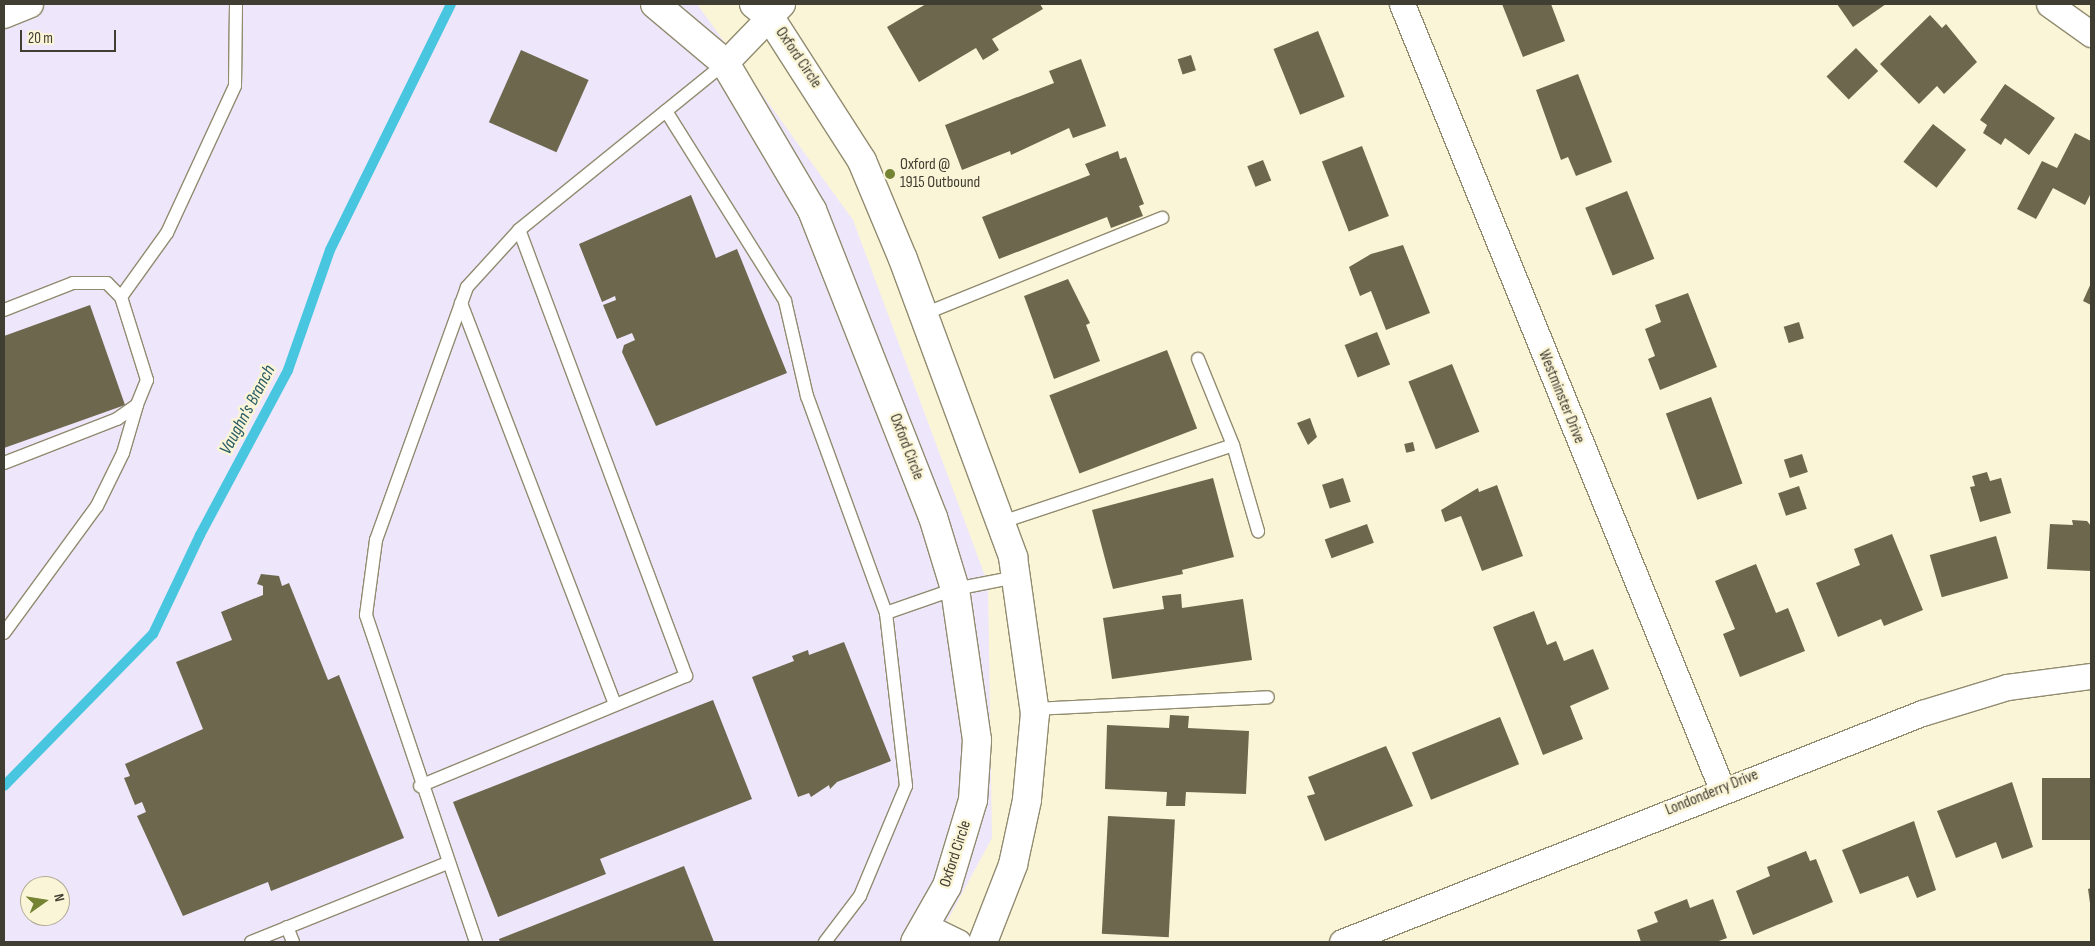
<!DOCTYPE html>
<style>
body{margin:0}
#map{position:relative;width:2095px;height:946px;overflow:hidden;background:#fbf5d7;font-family:"Sofia Sans Condensed",sans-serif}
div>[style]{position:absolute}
.commercial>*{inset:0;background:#eee6fb}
.stream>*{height:10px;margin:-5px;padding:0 5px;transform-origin:5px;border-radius:5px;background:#48c6e0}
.building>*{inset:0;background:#6d674e;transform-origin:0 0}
.roads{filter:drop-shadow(1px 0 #918b70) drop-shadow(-1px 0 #918b70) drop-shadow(0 1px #918b70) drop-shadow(0 -1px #918b70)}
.lane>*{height:12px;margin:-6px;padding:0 6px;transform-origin:6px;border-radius:6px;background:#fff}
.street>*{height:25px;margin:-12.5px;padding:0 12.5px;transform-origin:12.5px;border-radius:12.5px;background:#fff}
.secondary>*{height:28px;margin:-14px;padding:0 14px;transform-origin:14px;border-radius:14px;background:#fff}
.dots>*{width:14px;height:14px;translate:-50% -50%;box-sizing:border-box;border:2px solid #fbf5d7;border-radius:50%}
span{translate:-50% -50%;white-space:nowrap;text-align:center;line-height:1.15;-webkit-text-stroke:5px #fbf5d7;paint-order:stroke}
.street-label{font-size:16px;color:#403d32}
.poi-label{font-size:16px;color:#403d32}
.left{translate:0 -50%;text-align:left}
.water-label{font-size:18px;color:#285c67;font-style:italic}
.frame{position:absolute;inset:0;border:5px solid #403d32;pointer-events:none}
.north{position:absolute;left:20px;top:876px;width:50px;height:50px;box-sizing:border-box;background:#fbf5d7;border:1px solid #b0ab95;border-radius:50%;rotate:77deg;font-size:14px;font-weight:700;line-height:20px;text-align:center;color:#403d32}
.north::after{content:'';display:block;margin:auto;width:18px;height:22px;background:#758433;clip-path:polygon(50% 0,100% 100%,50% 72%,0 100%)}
.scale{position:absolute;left:20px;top:30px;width:96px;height:22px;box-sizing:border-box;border:2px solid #403d32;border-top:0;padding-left:6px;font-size:15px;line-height:18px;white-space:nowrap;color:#403d32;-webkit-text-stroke:4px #fbf5d7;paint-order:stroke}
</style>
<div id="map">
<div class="commercial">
<i style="clip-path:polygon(evenodd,4px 4px,697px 4px,853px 220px,988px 584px,992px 838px,936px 942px,4px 942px,4px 4px,30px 886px,60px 886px,60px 916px,30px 916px,30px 886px)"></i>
</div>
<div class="stream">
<i style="left:4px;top:786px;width:213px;rotate:-45.6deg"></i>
<i style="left:153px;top:634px;width:110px;rotate:-64.6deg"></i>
<i style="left:200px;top:535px;width:187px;rotate:-61.9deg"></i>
<i style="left:288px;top:370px;width:127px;rotate:-70.7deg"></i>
<i style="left:330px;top:250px;width:274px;rotate:-63.8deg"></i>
</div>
<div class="building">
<i style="clip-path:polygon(926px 4px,1040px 4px,1043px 9px,992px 39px,999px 50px,983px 60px,976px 48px,919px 82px,887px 27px)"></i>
<i style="clip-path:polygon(1502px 4px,1551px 4px,1565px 41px,1523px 57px)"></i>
<i style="clip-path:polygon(1837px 4px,1886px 4px,1853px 27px)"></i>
<i style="clip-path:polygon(1930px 15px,1942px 28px,1946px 24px,1977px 62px,1944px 94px,1937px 86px,1919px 104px,1880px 64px)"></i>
<i style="left:1318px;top:31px;width:71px;height:48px;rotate:68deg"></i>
<i style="left:1856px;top:48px;width:32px;height:41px;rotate:46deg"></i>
<i style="left:521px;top:50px;width:74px;height:79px;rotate:24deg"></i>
<i style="left:1191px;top:55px;width:16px;height:14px;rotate:72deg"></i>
<i style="clip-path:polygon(1081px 59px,1106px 126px,1073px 138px,1069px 128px,1011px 155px,1010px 151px,962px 170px,945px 125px,1054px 83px,1049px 71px)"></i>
<i style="clip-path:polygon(1578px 74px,1612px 162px,1576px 176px,1568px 157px,1561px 160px,1536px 90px)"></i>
<i style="clip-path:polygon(2005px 84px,2055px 118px,2029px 155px,2005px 138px,2001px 145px,1983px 133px,1987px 125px,1980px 120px)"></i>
<i style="left:1933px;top:124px;width:42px;height:48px;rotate:38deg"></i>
<i style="clip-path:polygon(2075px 133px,2091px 141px,2091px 193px,2085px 205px,2053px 188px,2036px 219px,2017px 209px,2042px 161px,2057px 168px)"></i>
<i style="left:1362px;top:146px;width:75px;height:43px;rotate:69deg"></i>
<i style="clip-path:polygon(1118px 151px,1120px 159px,1126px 157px,1144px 204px,1139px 206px,1143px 216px,1111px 228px,1107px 217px,999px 259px,982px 217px,1090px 175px,1085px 164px)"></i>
<i style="left:1263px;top:160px;width:22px;height:17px;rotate:68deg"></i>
<i style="left:1627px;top:191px;width:73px;height:45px;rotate:68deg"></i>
<i style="clip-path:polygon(691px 195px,716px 258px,737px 249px,787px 373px,656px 426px,622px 352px,624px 345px,635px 340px,632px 333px,617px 339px,603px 305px,616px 300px,615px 296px,602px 302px,579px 244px)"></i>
<i style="clip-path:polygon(1403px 245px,1430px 313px,1386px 330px,1371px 291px,1360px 296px,1349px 267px,1371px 254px)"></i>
<i style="clip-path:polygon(1068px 279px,1090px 323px,1086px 325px,1100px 361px,1054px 379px,1024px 296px)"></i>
<i style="clip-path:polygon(2091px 283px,2091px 305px,2083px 301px)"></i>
<i style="clip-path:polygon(1688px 293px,1717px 367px,1660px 390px,1648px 359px,1655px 356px,1645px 329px,1661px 322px,1655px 305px)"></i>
<i style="clip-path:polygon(90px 305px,125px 405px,4px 448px,4px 336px)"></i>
<i style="left:1799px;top:322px;width:17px;height:16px;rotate:73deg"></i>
<i style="left:1377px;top:332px;width:35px;height:35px;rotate:68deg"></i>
<i style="left:1167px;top:350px;width:84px;height:126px;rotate:69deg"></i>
<i style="left:1452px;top:364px;width:73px;height:47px;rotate:68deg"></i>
<i style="left:1711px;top:397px;width:92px;height:48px;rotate:70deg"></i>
<i style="clip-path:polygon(1310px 418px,1317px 437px,1308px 445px,1297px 423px)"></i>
<i style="left:1413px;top:442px;width:9px;height:9px;rotate:77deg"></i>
<i style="left:1802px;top:454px;width:19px;height:19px;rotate:72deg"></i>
<i style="clip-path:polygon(1987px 472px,1990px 481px,2001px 478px,2011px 513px,1980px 522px,1970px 487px,1975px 486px,1972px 476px)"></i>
<i style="clip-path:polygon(1213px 478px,1234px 557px,1182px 570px,1183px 574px,1113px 589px,1092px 510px)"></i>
<i style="left:1343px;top:478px;width:25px;height:22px;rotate:72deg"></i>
<i style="clip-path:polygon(1497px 485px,1523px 556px,1482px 571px,1461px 516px,1445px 522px,1441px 510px,1478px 488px,1479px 492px)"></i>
<i style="left:1799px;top:486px;width:24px;height:22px;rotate:71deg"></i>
<i style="clip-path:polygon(2072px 520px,2087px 521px,2091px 526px,2091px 571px,2047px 569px,2050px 524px,2073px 525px)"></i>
<i style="left:1367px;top:524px;width:20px;height:45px;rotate:70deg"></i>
<i style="clip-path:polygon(1892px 534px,1923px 610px,1884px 626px,1881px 619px,1838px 637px,1816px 583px,1860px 565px,1854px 549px)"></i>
<i style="left:1996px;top:536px;width:44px;height:69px;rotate:74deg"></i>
<i style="clip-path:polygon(1756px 564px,1776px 613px,1788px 608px,1805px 651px,1740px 677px,1723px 634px,1735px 629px,1715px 581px)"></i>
<i style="clip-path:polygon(261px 574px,279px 576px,282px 586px,289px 583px,328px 680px,339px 675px,404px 838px,271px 891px,268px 882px,183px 916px,137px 816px,146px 812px,142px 802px,135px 805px,124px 778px,130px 776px,125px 764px,203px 729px,176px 662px,232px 640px,221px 612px,263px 595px,263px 586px,257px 584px)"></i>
<i style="clip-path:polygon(1181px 594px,1182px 608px,1243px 599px,1252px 660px,1112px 679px,1103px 618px,1164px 609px,1162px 596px)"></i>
<i style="clip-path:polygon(1534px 611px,1547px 645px,1556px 641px,1564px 661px,1593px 649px,1609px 689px,1570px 706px,1583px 739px,1543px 755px,1493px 627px)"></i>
<i style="clip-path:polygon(844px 642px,891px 761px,837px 782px,830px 789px,829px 785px,811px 797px,809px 793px,798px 797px,752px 677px,794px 661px,792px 656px,808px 650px,809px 655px)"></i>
<i style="clip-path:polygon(713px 700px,752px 799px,600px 859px,606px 874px,498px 917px,453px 802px)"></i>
<i style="clip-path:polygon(1170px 715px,1189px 716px,1188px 728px,1249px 731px,1246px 794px,1186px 792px,1185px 806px,1166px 806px,1167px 792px,1105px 789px,1107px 725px,1169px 728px)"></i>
<i style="left:1500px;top:717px;width:51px;height:95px;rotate:68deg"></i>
<i style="clip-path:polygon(1386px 746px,1413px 806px,1325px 841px,1307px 796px,1315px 794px,1308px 777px)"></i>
<i style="left:2091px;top:778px;width:62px;height:49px;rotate:90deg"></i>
<i style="clip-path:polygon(2012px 782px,2033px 847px,2002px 859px,1996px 842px,1956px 858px,1937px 811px)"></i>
<i style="left:1108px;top:816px;width:67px;height:118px;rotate:3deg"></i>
<i style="clip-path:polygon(1914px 821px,1936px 890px,1917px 898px,1908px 876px,1860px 894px,1842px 850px)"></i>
<i style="clip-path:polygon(1806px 851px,1810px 861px,1816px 859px,1833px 902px,1753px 935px,1736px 891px,1770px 876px,1767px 867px)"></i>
<i style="clip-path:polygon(684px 866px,714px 942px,500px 942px,499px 939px)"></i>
<i style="clip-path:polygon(2091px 888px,2091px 903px,2090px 903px,2088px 889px)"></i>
<i style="clip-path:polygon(1687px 899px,1690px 908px,1713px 899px,1727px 938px,1716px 942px,1641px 942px,1637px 930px,1658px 922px,1654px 912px)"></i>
</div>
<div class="roads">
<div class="lane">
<i style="left:666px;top:111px;width:224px;rotate:57.9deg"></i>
<i style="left:785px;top:301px;width:98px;rotate:77deg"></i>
<i style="left:807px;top:396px;width:231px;rotate:70deg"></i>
<i style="left:886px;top:613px;width:174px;rotate:83.4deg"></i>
<i style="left:906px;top:786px;width:119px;rotate:112.7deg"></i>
<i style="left:860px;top:896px;width:58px;rotate:127.3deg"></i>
<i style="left:121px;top:297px;width:79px;rotate:-54.3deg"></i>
<i style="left:167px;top:233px;width:162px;rotate:-65.2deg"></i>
<i style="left:235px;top:86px;width:82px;rotate:-89.3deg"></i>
<i style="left:461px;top:303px;width:430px;rotate:69deg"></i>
<i style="left:4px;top:310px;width:74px;rotate:-21.4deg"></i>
<i style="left:73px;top:283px;width:34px"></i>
<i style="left:107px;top:283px;width:20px;rotate:45deg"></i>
<i style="left:121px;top:297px;width:87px;rotate:72.6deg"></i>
<i style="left:147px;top:380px;width:27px;rotate:112deg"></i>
<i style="left:137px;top:405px;width:24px;rotate:145deg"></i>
<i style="left:117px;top:419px;width:121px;rotate:158.7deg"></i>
<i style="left:924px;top:314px;width:257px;rotate:-22deg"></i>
<i style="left:1233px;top:445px;width:90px;rotate:73.8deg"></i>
<i style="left:1002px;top:522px;width:243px;rotate:-18.4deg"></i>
<i style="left:1233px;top:445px;width:93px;rotate:-112.1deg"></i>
<i style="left:886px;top:613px;width:73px;rotate:-19.2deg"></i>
<i style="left:955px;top:589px;width:63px;rotate:-11deg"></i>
<i style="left:4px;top:633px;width:157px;rotate:-53.8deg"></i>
<i style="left:97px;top:506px;width:59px;rotate:-63.9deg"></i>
<i style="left:123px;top:453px;width:50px;rotate:-73.7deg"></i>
<i style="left:1035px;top:709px;width:233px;rotate:-2.9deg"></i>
<i style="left:420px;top:786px;width:288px;rotate:-22.5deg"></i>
<i style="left:686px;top:676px;width:476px;rotate:-110.5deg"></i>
<i style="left:287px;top:927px;width:16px;rotate:68deg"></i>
<i style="left:251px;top:942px;width:212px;rotate:-21.9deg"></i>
<i style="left:476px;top:942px;width:345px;rotate:-108.6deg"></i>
<i style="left:366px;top:615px;width:76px;rotate:-82.4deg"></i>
<i style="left:376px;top:540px;width:269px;rotate:-70.2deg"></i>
<i style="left:467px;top:287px;width:77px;rotate:-47.6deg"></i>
<i style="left:519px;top:230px;width:265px;rotate:-39deg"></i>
</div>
<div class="street">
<i style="left:1402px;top:4px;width:848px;rotate:67.82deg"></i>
<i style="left:2049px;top:4px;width:52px;rotate:35.5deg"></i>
<i style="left:725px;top:63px;width:82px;rotate:-46deg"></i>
<i style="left:925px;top:926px;width:37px;rotate:26deg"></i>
<i style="left:1342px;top:942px;width:624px;rotate:-21.55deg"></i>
<i style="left:1922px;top:713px;width:89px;rotate:-17deg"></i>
<i style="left:2007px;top:687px;width:85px;rotate:-7.5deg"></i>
</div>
<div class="secondary">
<i style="left:655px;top:4px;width:92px;rotate:40.1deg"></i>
<i style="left:725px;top:63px;width:171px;rotate:59.4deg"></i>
<i style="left:812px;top:210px;width:330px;rotate:68.5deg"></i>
<i style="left:933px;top:517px;width:75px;rotate:73deg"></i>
<i style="left:955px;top:589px;width:153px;rotate:81.7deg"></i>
<i style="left:977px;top:740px;width:60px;rotate:93.8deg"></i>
<i style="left:973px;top:800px;width:90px;rotate:106.8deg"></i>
<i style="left:947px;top:886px;width:64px;rotate:119.7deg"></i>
<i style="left:754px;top:4px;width:19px;rotate:39deg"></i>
<i style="left:769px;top:16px;width:172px;rotate:57.3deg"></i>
<i style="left:862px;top:161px;width:106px;rotate:67.3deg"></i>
<i style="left:903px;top:259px;width:318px;rotate:69.7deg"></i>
<i style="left:1013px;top:557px;width:158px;rotate:82deg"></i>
<i style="left:1035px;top:713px;width:87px;rotate:95.3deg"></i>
<i style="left:1027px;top:800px;width:66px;rotate:102.2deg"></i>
<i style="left:1013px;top:865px;width:83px;rotate:111.3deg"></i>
<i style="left:4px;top:14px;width:27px;rotate:-22deg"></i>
</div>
</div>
<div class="dots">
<i style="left:890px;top:174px;background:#758433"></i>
</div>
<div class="street-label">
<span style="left:798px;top:58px;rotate:56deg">Oxford Circle</span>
<span style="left:1561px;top:397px;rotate:68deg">Westminster Drive</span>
<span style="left:906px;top:447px;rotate:69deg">Oxford Circle</span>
<span style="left:1712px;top:793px;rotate:-22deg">Londonderry Drive</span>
<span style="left:956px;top:854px;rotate:-72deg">Oxford Circle</span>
</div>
<div class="poi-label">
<span class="left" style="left:900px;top:174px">Oxford @<br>1915 Outbound</span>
</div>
<div class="water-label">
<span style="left:248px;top:410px;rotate:-62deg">Vaughn's Branch</span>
</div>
<div class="frame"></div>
<div class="north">N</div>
<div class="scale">20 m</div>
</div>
